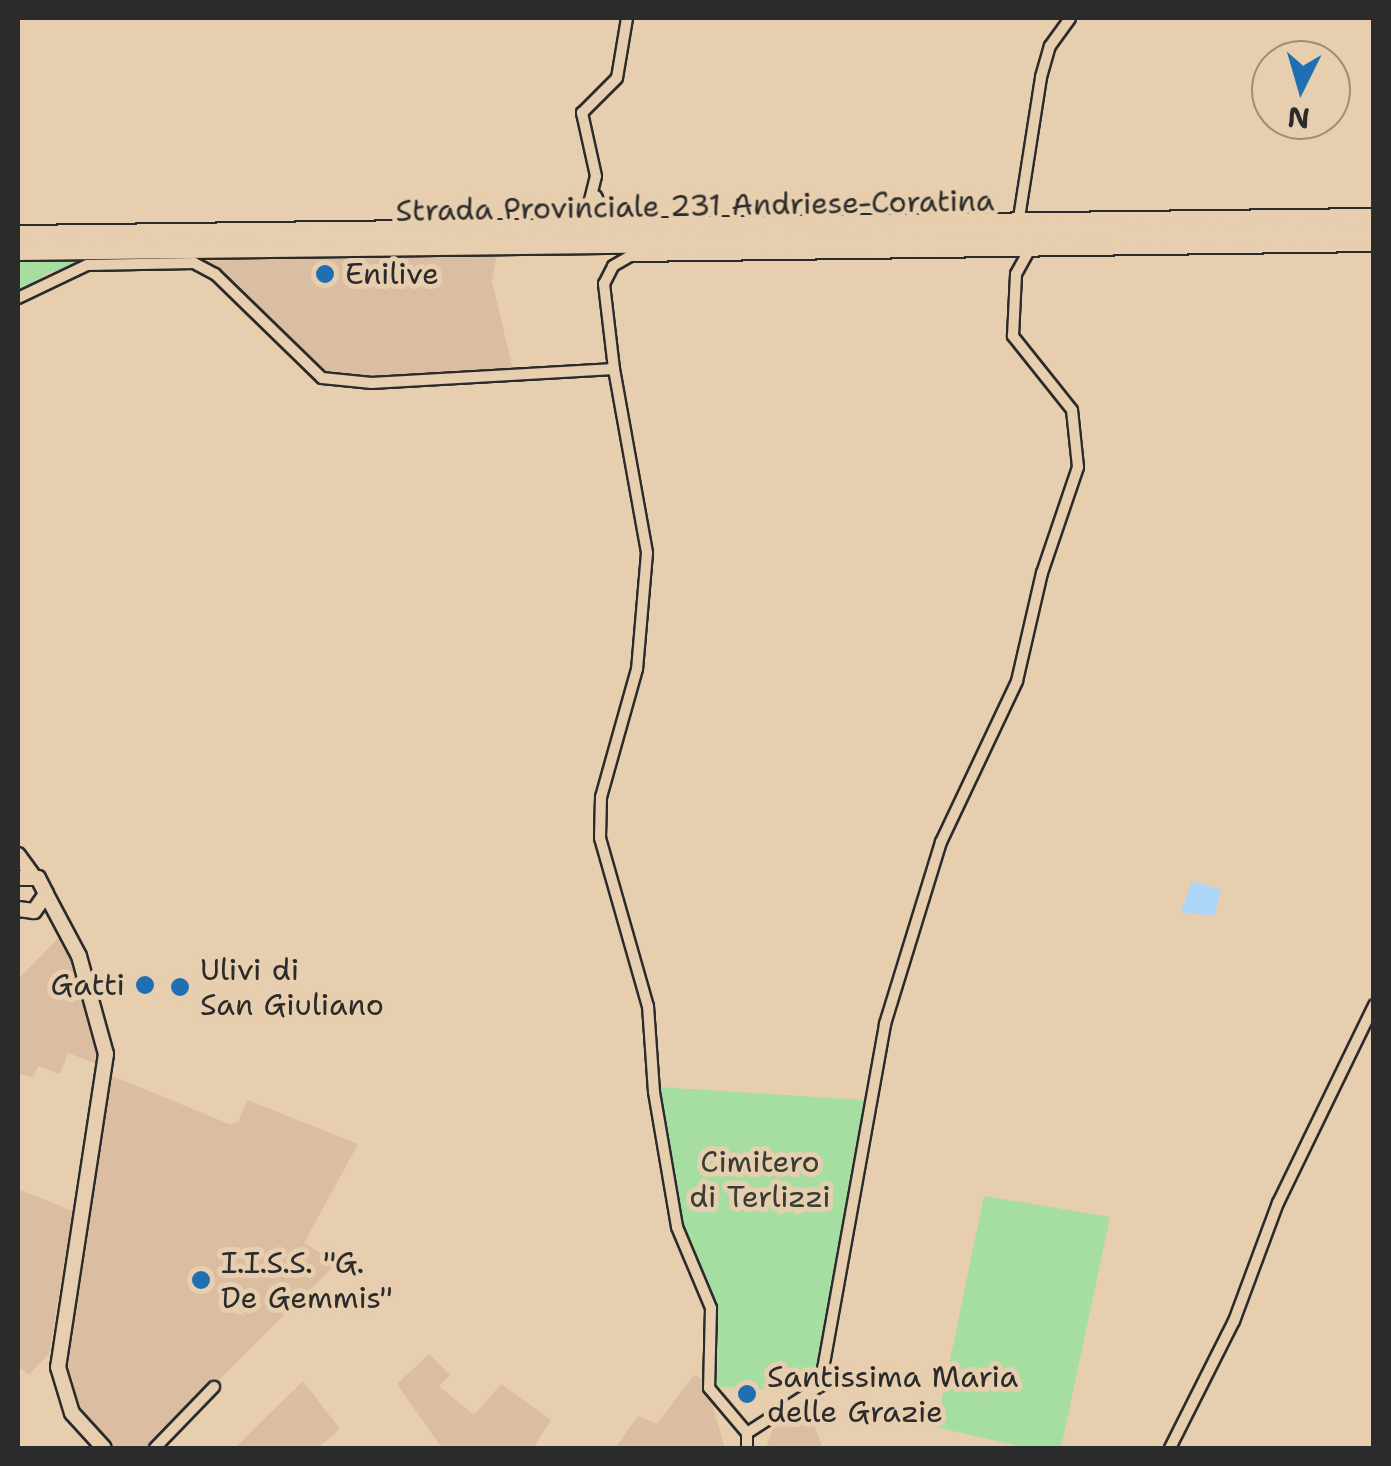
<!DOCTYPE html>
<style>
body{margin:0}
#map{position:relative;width:1391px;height:1466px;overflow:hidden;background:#e6ceae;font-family:"Shantell Sans",sans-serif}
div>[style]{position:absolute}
.built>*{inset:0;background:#dbbea1}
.green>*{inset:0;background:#a6dea2}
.water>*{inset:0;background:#acd6f7}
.roads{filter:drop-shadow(2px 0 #2b2b2b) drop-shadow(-2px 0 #2b2b2b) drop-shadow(0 2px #2b2b2b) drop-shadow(0 -2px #2b2b2b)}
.minor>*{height:10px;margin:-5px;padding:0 5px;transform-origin:5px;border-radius:5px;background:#e6ceae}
.major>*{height:14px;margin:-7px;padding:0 7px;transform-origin:7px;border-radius:7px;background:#e6ceae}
.highway>*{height:15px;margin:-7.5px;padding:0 7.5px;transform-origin:7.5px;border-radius:7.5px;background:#e6ceae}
.dots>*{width:28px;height:28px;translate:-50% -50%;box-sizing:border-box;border:5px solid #e6ceae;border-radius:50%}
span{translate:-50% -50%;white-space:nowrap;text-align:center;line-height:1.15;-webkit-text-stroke:10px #e6ceae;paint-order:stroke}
.street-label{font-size:30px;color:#2b2b2b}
.poi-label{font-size:30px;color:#2b2b2b}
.left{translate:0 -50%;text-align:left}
.right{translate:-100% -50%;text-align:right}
.park-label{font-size:30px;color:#373d37}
.frame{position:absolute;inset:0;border:20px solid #2b2b2b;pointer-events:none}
.north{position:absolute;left:1251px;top:40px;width:100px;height:100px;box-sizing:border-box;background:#e6ceae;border:2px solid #9b8d7a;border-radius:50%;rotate:185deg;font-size:28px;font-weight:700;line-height:40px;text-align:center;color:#2b2b2b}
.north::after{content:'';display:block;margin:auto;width:35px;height:45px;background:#1f6fb2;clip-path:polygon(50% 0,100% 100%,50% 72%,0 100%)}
</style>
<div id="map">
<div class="built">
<i style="clip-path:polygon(497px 252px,492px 281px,513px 370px,345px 380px,321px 373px,205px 261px)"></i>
<i style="clip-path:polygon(61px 935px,87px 1002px,100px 1065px,68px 1053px,60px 1074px,38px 1066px,33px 1078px,18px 1073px,18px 979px)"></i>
<i style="clip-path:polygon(110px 1075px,229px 1124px,238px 1122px,247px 1100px,358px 1144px,304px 1243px,337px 1263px,150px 1448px,112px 1448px,81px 1416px,64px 1361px)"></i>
<i style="clip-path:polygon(18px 1189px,73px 1211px,49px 1354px,29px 1375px,18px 1366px)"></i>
<i style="clip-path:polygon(429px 1354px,450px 1375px,439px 1386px,474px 1415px,501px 1384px,551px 1420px,533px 1448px,442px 1448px,397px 1384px)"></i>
<i style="clip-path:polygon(694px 1375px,705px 1380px,725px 1448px,615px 1448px,638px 1416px,657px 1424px)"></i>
<i style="clip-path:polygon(303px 1381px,340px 1429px,318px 1448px,235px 1448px)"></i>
<i style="clip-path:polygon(807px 1406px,823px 1448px,766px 1448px,772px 1430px)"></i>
</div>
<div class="green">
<i style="clip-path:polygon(95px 259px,48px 273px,18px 292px,18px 261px)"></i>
<i style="clip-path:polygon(659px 1087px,864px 1100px,816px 1382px,783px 1380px,781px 1391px,757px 1389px,751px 1403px,741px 1403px,738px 1388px,713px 1386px,718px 1307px,681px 1221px)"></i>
<i style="clip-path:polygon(984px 1196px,1110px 1217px,1061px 1448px,1027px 1448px,936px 1427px)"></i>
</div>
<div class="water">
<i style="clip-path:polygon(1192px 881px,1221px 890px,1214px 916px,1181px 912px)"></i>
</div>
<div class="roads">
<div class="minor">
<i style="left:596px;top:196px;width:30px;rotate:63deg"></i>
<i style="left:1019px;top:218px;width:143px;rotate:-81.1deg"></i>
<i style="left:1041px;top:77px;width:32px;rotate:-74deg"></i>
<i style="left:1050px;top:46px;width:34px;rotate:-54deg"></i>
<i style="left:584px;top:224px;width:49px;rotate:-76deg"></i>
<i style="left:596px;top:176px;width:65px;rotate:-102.5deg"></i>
<i style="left:582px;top:113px;width:49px;rotate:-45deg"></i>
<i style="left:617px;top:78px;width:61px;rotate:-80.5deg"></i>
<i style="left:18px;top:231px;width:1356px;rotate:-0.72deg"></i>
<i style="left:18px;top:298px;width:76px;rotate:-25.6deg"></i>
<i style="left:87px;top:265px;width:107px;rotate:-1.1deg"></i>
<i style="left:194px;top:263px;width:24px;rotate:28deg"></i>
<i style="left:215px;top:274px;width:149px;rotate:44.2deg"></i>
<i style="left:322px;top:378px;width:50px;rotate:5.7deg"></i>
<i style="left:372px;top:383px;width:242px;rotate:-3.3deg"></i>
<i style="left:614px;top:369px;width:86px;rotate:-96.7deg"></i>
<i style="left:604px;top:284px;width:20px;rotate:-63deg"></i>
<i style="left:613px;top:266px;width:20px;rotate:-30deg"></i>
<i style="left:630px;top:256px;width:744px;rotate:-0.77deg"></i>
<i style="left:614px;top:369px;width:187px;rotate:79.8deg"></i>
<i style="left:647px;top:553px;width:116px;rotate:94.9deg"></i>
<i style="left:637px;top:669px;width:133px;rotate:105.7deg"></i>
<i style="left:601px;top:797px;width:41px;rotate:91.4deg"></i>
<i style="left:600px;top:838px;width:175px;rotate:74.1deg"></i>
<i style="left:648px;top:1006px;width:86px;rotate:86deg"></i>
<i style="left:654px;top:1092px;width:137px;rotate:80.3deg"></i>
<i style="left:677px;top:1227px;width:88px;rotate:67.2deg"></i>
<i style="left:711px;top:1308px;width:80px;rotate:91.4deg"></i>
<i style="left:709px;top:1388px;width:59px;rotate:49.8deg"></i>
<i style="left:747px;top:1433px;width:87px;rotate:-32.8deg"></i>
<i style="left:820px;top:1386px;width:368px;rotate:-79.8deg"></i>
<i style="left:885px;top:1024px;width:190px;rotate:-72.9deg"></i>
<i style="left:941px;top:842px;width:178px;rotate:-64.7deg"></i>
<i style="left:1017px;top:681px;width:111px;rotate:-77deg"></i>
<i style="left:1042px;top:573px;width:112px;rotate:-71.2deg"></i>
<i style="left:1078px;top:467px;width:57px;rotate:-96deg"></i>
<i style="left:1072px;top:410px;width:95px;rotate:-128.6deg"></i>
<i style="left:1013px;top:336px;width:62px;rotate:-87.2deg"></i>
<i style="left:1016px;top:274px;width:26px;rotate:-61deg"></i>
<i style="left:747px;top:1433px;width:15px;rotate:90deg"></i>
<i style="left:155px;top:1448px;width:85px;rotate:-46deg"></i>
<i style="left:1170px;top:1448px;width:142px;rotate:-63.3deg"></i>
<i style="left:1234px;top:1321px;width:126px;rotate:-69.6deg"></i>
<i style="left:1278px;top:1203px;width:220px;rotate:-64.1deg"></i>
</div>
<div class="major">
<i style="left:18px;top:855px;width:26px;rotate:54deg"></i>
<i style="left:18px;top:878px;width:20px"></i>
<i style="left:38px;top:878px;width:18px;rotate:63deg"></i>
<i style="left:46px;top:894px;width:21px;rotate:125deg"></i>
<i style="left:34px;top:911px;width:16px;rotate:-173deg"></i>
<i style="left:46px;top:894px;width:70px;rotate:62deg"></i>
<i style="left:79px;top:956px;width:102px;rotate:74.6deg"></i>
<i style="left:106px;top:1054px;width:317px;rotate:98.7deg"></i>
<i style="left:58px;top:1367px;width:48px;rotate:73.1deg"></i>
<i style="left:72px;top:1413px;width:47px;rotate:47.6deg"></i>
</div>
<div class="highway">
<i style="left:18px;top:242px;width:1356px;rotate:-0.72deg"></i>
<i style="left:18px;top:252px;width:1356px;rotate:-0.68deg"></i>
</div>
</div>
<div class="dots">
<i style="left:325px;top:274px;background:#1f6fb2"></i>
<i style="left:145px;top:985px;background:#1f6fb2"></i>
<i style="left:180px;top:987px;background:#1f6fb2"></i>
<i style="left:201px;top:1280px;background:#1f6fb2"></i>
<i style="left:747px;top:1394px;background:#1f6fb2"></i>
</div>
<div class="street-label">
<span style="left:695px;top:206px;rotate:-1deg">Strada Provinciale 231 Andriese-Coratina</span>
</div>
<div class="poi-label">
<span class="left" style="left:345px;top:274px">Enilive</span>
<span class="left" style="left:200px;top:987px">Ulivi di<br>San Giuliano</span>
<span class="right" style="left:125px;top:985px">Gatti</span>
<span class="left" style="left:221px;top:1280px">I.I.S.S. "G.<br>De Gemmis"</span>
<span class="left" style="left:767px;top:1394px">Santissima Maria<br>delle Grazie</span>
</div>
<div class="park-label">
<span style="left:760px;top:1179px">Cimitero<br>di Terlizzi</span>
</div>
<div class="frame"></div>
<div class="north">N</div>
</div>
